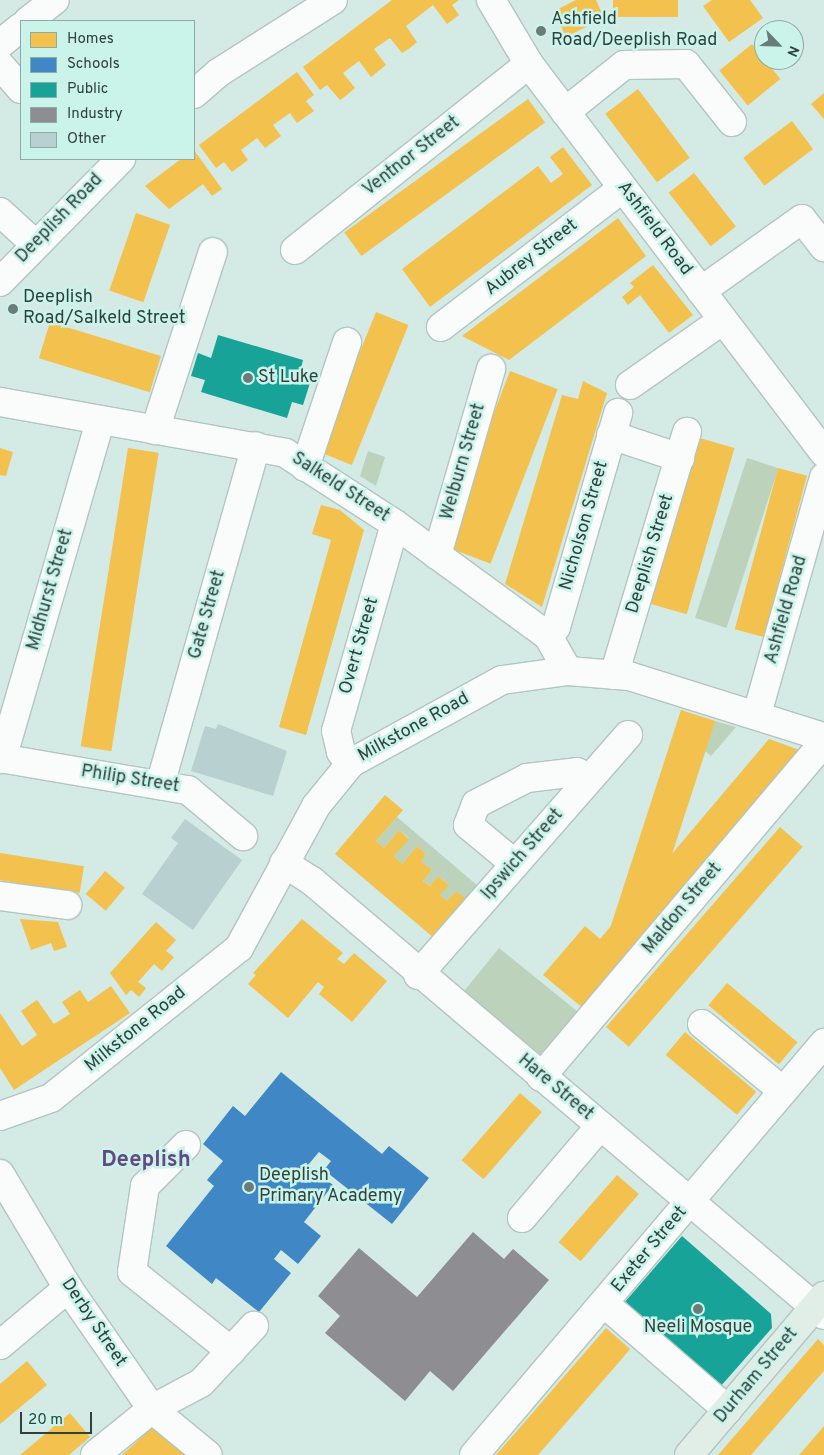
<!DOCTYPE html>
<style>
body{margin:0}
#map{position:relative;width:824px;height:1455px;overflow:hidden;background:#d4eae5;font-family:Overpass,sans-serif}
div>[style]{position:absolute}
.green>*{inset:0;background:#bdd2bb;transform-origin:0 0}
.homes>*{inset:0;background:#f2c14e;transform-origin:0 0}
.schools>*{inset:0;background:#3f88c5}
.public>*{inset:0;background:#17a398}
.industry>*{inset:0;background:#8d8d92}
.building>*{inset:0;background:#b8d0d0}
.roads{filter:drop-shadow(1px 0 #b3c5c1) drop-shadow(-1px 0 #b3c5c1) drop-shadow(0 1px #b3c5c1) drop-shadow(0 -1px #b3c5c1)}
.minor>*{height:28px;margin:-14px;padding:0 14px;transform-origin:14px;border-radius:14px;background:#f9fcfb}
.major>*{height:28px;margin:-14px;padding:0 14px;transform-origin:14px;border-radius:14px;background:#e1eee8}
.dots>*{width:14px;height:14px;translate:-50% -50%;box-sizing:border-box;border:2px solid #caf4ea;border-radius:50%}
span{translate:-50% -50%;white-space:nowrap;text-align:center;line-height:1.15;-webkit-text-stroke:5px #caf4ea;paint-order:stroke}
.poi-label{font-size:18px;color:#30413d}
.left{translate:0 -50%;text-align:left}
.street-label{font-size:18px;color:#30413d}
.district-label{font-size:22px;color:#664883;font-weight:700}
.legend{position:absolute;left:20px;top:20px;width:175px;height:140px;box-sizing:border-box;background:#caf4ea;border:1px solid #8caca5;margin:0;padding:6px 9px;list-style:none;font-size:15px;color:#30413d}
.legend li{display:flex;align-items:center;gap:10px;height:25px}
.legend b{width:25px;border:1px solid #8caca5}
.north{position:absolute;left:754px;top:20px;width:50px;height:50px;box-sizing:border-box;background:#caf4ea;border:1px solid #8caca5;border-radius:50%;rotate:114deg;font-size:14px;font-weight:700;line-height:20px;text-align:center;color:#30413d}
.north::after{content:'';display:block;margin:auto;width:18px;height:22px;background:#697c78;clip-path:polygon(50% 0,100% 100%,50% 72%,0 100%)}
.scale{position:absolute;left:20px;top:1412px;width:72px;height:22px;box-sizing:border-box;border:2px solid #30413d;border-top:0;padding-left:6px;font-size:15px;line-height:18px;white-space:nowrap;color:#30413d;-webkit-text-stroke:4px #caf4ea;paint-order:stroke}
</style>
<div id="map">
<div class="green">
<i style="clip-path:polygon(368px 451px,385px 457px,376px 486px,360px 476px)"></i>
<i style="left:747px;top:458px;width:33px;height:168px;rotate:18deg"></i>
<i style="clip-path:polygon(715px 721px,736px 727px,711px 756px,696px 744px)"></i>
<i style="clip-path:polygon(397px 817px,485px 892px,464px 916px,457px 909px,465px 899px,456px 891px,447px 901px,440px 895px,448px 884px,438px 876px,430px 886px,423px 881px,432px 870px,421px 861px,426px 854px,417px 846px,402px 864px,394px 856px,409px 838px,399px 830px,384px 848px,376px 841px)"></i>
<i style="left:499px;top:948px;width:107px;height:57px;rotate:39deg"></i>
</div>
<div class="homes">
<i style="clip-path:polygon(392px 0,459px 0,452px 5px,459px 15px,447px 24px,433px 5px,406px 26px,417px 42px,410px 48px,402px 53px,390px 38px,374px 49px,386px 65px,371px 77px,359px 61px,343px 73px,355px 88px,347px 95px,340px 100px,327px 85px,320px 90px,303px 67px)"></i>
<i style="clip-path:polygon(576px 0,596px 0,604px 18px,566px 37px,554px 11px)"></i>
<i style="left:613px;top:0;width:65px;height:17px"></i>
<i style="clip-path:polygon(712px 0,750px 0,763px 18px,729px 42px,703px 6px)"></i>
<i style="left:752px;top:44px;width:45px;height:42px;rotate:51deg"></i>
<i style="clip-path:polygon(297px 72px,314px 95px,306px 101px,314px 111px,297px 123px,290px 113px,273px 125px,281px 136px,265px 148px,257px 138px,241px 150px,248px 160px,232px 172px,224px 162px,216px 168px,199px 145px)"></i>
<i style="left:638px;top:89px;width:86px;height:41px;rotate:53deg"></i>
<i style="clip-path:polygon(824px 93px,824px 119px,811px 104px)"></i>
<i style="left:528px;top:99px;width:29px;height:227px;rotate:54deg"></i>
<i style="left:792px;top:121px;width:35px;height:61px;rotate:53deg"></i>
<i style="clip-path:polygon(563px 147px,592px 185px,430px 307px,402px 269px,538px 166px,551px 183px,563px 174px,550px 157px)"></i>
<i style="clip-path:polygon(194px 150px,222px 189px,212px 196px,203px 184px,169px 209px,145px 186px,181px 159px,194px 159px)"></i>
<i style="left:694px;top:173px;width:68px;height:32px;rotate:52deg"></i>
<i style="left:136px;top:213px;width:36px;height:82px;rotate:19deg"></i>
<i style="clip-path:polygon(618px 218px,646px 256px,534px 341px,509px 360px,462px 336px)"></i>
<i style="clip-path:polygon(653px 265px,693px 315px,669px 333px,640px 295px,628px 305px,622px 297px,634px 287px,630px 283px)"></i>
<i style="left:376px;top:312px;width:35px;height:151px;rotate:22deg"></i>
<i style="left:50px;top:322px;width:116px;height:38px;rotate:17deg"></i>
<i style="left:510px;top:371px;width:51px;height:187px;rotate:21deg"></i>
<i style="clip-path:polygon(583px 381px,607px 393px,542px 607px,505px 584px,562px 395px,578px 399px)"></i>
<i style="left:696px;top:437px;width:40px;height:173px;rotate:16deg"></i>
<i style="clip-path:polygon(0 448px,13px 452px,6px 476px,0 475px)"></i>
<i style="left:128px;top:448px;width:31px;height:302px;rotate:9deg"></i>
<i style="left:778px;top:468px;width:30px;height:167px;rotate:15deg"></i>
<i style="clip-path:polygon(321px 505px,340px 510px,364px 530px,306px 735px,279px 727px,331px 540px,312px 534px)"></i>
<i style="left:681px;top:710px;width:36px;height:291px;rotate:18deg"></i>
<i style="clip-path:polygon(769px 739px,802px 751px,584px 1009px,543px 975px,585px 926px,600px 939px)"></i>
<i style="clip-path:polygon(385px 795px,403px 810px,376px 841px,384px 848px,399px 830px,409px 839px,394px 856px,402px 864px,417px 846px,426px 854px,421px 861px,432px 870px,423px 881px,430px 886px,438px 876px,449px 885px,440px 895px,447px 901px,456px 891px,466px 899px,457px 909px,464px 916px,441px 944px,335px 854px)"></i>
<i style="left:780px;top:827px;width:30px;height:265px;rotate:41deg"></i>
<i style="left:0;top:853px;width:85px;height:27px;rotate:9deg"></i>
<i style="left:105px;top:871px;width:26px;height:30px;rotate:40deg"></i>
<i style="clip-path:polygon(20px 919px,58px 922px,67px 947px,54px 951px,51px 943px,31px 950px)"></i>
<i style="clip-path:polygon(302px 919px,343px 953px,337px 959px,344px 964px,354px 953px,387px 981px,352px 1022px,319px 994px,324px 987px,318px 982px,288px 1018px,248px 984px,256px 975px,253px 973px)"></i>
<i style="clip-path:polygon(156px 922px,176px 940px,166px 951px,174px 957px,162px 971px,154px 964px,138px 982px,146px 988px,139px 997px,131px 990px,126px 995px,110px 973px)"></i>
<i style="left:727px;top:983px;width:92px;height:29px;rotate:40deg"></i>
<i style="clip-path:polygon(111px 986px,130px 1013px,14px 1090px,0 1068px,0 1013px,22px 1046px,37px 1035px,21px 1011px,37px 1000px,54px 1024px,70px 1014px,62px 1002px,80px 990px,88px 1002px)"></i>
<i style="left:685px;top:1032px;width:93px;height:30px;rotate:40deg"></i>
<i style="left:520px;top:1093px;width:29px;height:89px;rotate:41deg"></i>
<i style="left:617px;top:1175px;width:29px;height:89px;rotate:41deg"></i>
<i style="clip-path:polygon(606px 1328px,630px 1349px,620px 1361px,538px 1455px,496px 1455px)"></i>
<i style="clip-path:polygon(818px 1339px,824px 1345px,824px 1371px,816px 1380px,751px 1455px,718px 1455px)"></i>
<i style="clip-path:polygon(27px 1361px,47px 1385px,0 1424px,0 1384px)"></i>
<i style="clip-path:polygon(70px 1413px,90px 1437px,69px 1455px,20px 1455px)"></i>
<i style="clip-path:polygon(154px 1426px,189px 1455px,122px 1455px)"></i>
<i style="clip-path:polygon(824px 1426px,824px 1455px,799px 1455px,807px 1446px)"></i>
</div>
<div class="schools">
<i style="clip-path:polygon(281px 1072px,382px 1154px,389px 1146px,429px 1178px,392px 1224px,324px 1170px,331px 1161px,319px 1152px,308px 1165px,333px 1185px,304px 1222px,321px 1236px,298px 1264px,281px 1250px,274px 1259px,291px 1273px,259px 1312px,216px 1278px,212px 1284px,166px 1246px,214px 1186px,207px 1180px,223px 1161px,203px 1144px,233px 1106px,245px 1116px)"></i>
</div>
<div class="public">
<i style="clip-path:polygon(218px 335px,303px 360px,298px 380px,310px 383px,303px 405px,292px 402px,287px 418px,201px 392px,205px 380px,191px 376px,198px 353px,211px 358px)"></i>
<i style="clip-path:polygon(682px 1236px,771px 1314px,772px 1328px,720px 1387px,624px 1303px)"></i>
</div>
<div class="industry">
<i style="clip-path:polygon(473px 1232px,504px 1259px,513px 1249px,549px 1280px,453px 1391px,430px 1371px,405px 1401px,325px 1333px,340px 1316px,318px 1296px,359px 1248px,417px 1297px)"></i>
</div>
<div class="building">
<i style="clip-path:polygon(218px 724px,287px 751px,273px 796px,191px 771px,205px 726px,216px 729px)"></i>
<i style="clip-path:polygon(185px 819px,242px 860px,193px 930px,142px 894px,178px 843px,171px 838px)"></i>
</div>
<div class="roads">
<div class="minor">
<i style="left:491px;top:0;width:74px;rotate:59.3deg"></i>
<i style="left:529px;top:64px;width:488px;rotate:52.8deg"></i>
<i style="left:28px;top:21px;width:34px;rotate:-38deg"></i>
<i style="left:0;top:44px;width:27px;rotate:-39deg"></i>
<i style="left:0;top:65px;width:32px;rotate:49deg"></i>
<i style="left:194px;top:94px;width:32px;rotate:-41deg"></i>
<i style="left:218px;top:73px;width:136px;rotate:-32.4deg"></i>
<i style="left:565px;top:112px;width:75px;rotate:-38.5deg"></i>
<i style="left:624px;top:65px;width:62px;rotate:-0.9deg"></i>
<i style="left:686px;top:64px;width:74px;rotate:51.6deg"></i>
<i style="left:0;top:212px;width:46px;rotate:42.4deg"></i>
<i style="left:295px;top:250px;width:299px;rotate:-38.5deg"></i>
<i style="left:0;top:282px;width:173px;rotate:-45.5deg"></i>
<i style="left:701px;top:291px;width:124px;rotate:-35.5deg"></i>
<i style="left:802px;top:219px;width:36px;rotate:52deg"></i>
<i style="left:441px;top:327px;width:229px;rotate:-37.4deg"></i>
<i style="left:630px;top:385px;width:113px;rotate:-35deg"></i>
<i style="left:0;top:402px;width:290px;rotate:10.1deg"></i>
<i style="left:285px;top:453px;width:131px;rotate:32.8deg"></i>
<i style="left:395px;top:524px;width:190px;rotate:36.2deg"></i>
<i style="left:548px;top:636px;width:40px;rotate:60.3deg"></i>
<i style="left:155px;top:430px;width:187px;rotate:-72deg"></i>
<i style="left:611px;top:435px;width:73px;rotate:18.4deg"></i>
<i style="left:305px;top:467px;width:132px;rotate:-71.4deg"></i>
<i style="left:437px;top:555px;width:194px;rotate:-73.8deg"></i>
<i style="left:548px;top:636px;width:12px;rotate:-48deg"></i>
<i style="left:556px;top:627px;width:223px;rotate:-73.8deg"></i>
<i style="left:614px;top:675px;width:254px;rotate:-73.3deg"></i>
<i style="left:757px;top:714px;width:246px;rotate:-74.2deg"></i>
<i style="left:0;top:758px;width:191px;rotate:9.7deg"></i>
<i style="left:188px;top:790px;width:72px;rotate:39.9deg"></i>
<i style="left:2px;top:759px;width:351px;rotate:-73.8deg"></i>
<i style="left:351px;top:763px;width:15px;rotate:-132deg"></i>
<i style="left:341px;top:752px;width:22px;rotate:-103deg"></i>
<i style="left:336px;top:731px;width:215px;rotate:-74.1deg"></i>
<i style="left:160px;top:785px;width:352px;rotate:-74.2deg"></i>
<i style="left:284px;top:863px;width:33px;rotate:33deg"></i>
<i style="left:312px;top:881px;width:671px;rotate:40.29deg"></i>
<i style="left:515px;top:864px;width:61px;rotate:-140.3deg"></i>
<i style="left:468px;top:825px;width:22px;rotate:-69deg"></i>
<i style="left:476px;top:804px;width:57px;rotate:-27deg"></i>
<i style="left:527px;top:778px;width:50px;rotate:-6.8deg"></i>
<i style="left:577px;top:772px;width:13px;rotate:42deg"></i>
<i style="left:0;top:896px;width:68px;rotate:7.7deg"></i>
<i style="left:418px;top:975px;width:319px;rotate:-48.8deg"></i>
<i style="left:702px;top:1024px;width:105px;rotate:39.6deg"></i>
<i style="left:541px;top:1077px;width:439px;rotate:-49.8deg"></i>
<i style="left:0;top:1116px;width:54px;rotate:-19.4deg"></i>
<i style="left:51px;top:1098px;width:241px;rotate:-38.6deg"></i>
<i style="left:239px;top:948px;width:162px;rotate:-61.5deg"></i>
<i style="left:316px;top:806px;width:55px;rotate:-50.9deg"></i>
<i style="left:351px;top:763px;width:172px;rotate:-28.8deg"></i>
<i style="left:502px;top:680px;width:67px;rotate:-7.8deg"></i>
<i style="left:568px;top:671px;width:61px;rotate:4.7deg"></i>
<i style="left:629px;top:676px;width:204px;rotate:17.4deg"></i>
<i style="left:186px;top:1145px;width:58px;rotate:135deg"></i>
<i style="left:145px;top:1186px;width:87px;rotate:98.6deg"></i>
<i style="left:132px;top:1272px;width:127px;rotate:38.6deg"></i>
<i style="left:0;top:1174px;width:133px;rotate:59.2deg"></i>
<i style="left:68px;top:1288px;width:147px;rotate:55.2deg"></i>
<i style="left:152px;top:1409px;width:72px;rotate:39.4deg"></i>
<i style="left:522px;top:1218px;width:121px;rotate:-49.7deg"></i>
<i style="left:605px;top:1304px;width:162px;rotate:40.8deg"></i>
<i style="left:0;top:1345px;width:89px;rotate:-40deg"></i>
<i style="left:95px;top:1455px;width:73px;rotate:-38.9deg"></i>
<i style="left:152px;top:1409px;width:55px;rotate:-28deg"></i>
<i style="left:201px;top:1383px;width:78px;rotate:-47.1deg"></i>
<i style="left:474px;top:1455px;width:541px;rotate:-49.65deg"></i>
</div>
<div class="major">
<i style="left:689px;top:1455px;width:209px;rotate:-49.7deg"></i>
</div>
</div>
<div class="dots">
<i style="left:541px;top:31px;background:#697c78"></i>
<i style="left:13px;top:309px;background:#697c78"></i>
<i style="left:248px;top:378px;background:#697c78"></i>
<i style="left:249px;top:1187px;background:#697c78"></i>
<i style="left:698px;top:1309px;background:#697c78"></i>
</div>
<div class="poi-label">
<span class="left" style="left:551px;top:31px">Ashfield<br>Road/Deeplish Road</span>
<span class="left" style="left:23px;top:309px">Deeplish<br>Road/Salkeld Street</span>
<span class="left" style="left:258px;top:378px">St Luke</span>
<span class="left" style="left:259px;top:1187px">Deeplish<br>Primary Academy</span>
<span style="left:698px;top:1328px">Neeli Mosque</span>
</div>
<div class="street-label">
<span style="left:412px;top:157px;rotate:-38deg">Ventnor Street</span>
<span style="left:60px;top:219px;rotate:-46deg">Deeplish Road</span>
<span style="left:654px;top:229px;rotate:53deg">Ashfield Road</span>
<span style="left:532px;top:258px;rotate:-38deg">Aubrey Street</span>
<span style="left:464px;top:462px;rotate:-74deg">Welburn Street</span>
<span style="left:340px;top:488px;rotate:33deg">Salkeld Street</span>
<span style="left:585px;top:526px;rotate:-74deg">Nicholson Street</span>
<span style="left:651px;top:554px;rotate:-73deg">Deeplish Street</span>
<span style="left:51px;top:590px;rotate:-74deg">Midhurst Street</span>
<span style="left:787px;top:610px;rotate:-74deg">Ashfield Road</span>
<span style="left:208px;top:615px;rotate:-74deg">Gate Street</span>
<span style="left:360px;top:646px;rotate:-74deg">Overt Street</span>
<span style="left:414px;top:728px;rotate:-29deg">Milkstone Road</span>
<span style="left:130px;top:780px;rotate:9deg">Philip Street</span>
<span style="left:523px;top:855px;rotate:-49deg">Ipswich Street</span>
<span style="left:683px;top:909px;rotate:-50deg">Maldon Street</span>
<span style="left:136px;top:1030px;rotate:-39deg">Milkstone Road</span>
<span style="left:555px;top:1088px;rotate:40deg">Hare Street</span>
<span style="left:650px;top:1250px;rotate:-50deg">Exeter Street</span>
<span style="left:93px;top:1323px;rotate:56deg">Derby Street</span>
<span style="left:757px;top:1376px;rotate:-50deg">Durham Street</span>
</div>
<div class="district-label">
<span style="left:146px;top:1161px">Deeplish</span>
</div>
<ul class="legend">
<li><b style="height:14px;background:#f2c14e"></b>Homes</li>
<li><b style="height:14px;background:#3f88c5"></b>Schools</li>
<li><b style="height:14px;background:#17a398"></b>Public</li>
<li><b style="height:14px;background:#8d8d92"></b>Industry</li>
<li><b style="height:14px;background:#b8d0d0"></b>Other</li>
</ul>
<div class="north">N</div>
<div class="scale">20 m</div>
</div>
